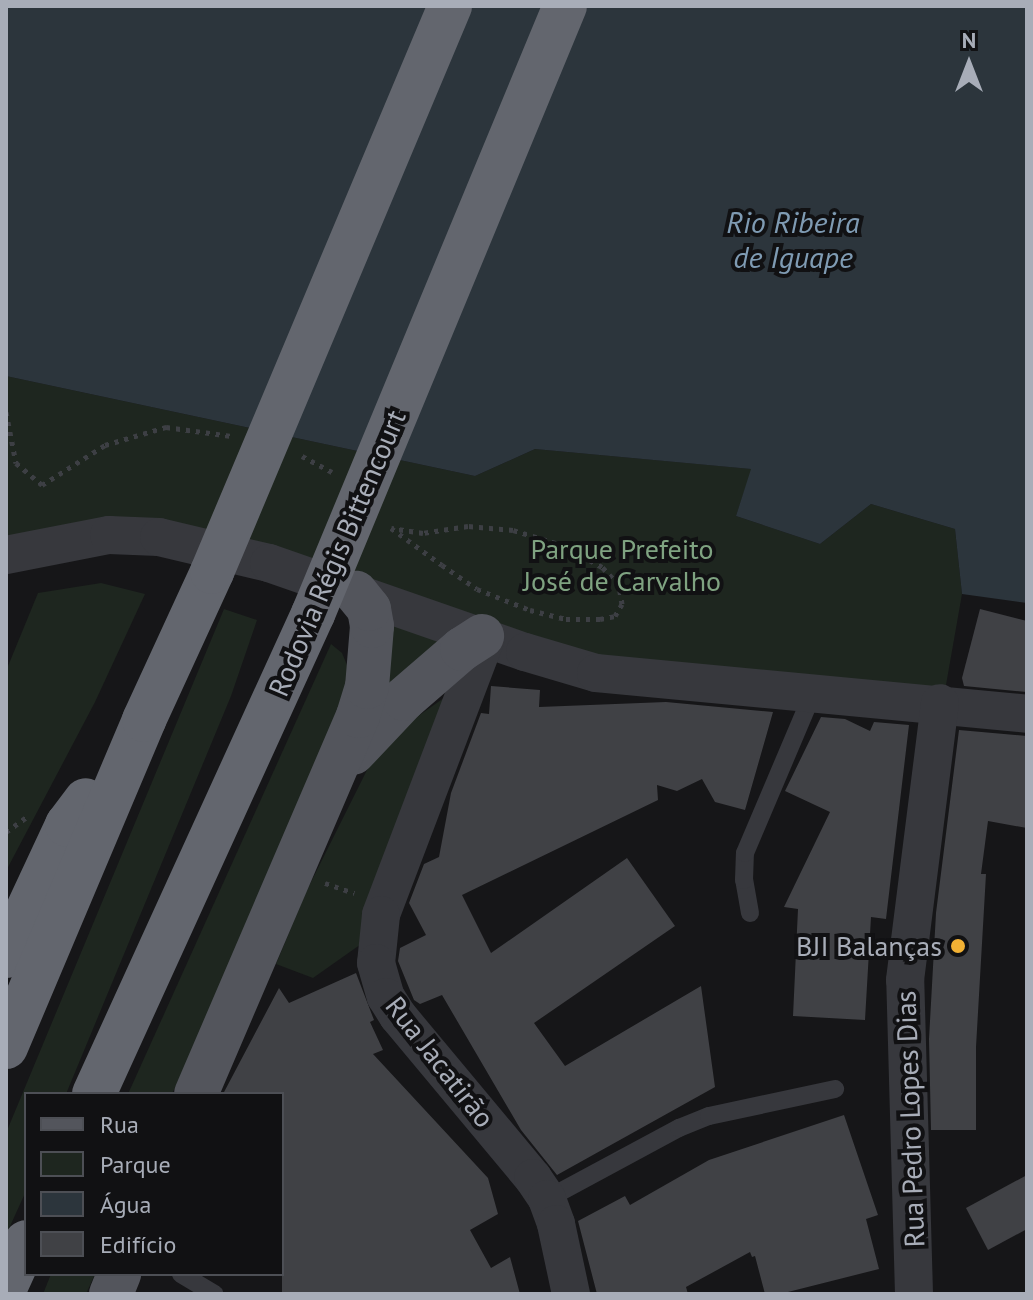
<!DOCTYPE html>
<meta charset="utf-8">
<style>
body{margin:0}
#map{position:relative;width:1033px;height:1300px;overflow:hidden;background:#161618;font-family:"PT Sans",sans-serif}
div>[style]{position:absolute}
.green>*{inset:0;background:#1e261f}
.water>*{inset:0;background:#2c353c}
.building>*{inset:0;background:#404145}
.path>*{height:5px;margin-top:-2.5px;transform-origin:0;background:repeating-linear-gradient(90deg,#3d3f44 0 4px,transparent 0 10px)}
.lane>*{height:18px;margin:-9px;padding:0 9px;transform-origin:9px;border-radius:9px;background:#37383d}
.street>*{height:38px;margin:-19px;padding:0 19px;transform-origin:19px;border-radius:19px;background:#37383d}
.primary>*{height:44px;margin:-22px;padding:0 22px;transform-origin:22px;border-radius:22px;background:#53555c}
.highway>*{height:44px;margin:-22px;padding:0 22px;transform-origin:22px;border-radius:22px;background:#63666e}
.dots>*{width:22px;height:22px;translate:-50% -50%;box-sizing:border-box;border:4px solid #111113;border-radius:50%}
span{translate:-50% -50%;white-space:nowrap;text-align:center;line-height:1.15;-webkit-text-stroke:8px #111113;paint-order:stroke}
.park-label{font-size:28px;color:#7fa381}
.street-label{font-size:28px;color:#a8adb8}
.poi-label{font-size:28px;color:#a8adb8}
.right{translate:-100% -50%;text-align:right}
.water-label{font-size:30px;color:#7f9bb3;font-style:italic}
.frame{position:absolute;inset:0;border:8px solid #a8adb8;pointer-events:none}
.legend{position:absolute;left:24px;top:1092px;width:260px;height:184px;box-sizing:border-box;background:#111113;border:2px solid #4d4f55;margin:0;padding:10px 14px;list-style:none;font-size:24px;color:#a8adb8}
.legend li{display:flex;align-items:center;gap:16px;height:40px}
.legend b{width:40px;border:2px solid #4d4f55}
.north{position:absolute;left:929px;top:24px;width:80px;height:80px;-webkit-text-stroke:6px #111113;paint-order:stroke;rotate:0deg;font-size:22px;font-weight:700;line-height:32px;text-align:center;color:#a8adb8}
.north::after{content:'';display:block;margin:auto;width:28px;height:36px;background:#a8adb8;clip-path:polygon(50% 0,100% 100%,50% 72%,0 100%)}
</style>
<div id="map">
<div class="green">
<i style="clip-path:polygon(6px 376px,475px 476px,535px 449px,752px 469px,736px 516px,820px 544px,871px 504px,955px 529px,962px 594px,943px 702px,599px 672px,164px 535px,6px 551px)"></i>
<i style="clip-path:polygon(101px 583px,145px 594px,95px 702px,6px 871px,6px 671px,38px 593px)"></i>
<i style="clip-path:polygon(224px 609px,257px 620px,231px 696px,66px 1094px,26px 1094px,26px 1191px,6px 1235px,6px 1133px)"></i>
<i style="clip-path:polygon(382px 618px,453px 644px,376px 708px)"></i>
<i style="clip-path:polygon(331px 644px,342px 653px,352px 677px,302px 814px,172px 1094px,128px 1094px)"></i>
<i style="clip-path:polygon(451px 693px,364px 942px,313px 978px,276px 964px,306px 892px,381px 742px)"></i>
<i style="clip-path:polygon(51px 1274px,95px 1274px,86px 1294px,43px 1294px)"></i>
</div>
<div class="water">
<i style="clip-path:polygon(6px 6px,1027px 6px,1027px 603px,962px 594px,955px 529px,871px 504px,820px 544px,736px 516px,751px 469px,535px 449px,475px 476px,6px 376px)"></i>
</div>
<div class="building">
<i style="clip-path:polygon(980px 609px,1027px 621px,1027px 692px,964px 686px,962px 678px)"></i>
<i style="clip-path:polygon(491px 686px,540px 690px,539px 707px,666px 702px,773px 712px,745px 810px,715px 802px,702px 779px,677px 791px,657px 785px,658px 800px,462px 895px,491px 953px,627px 858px,675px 926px,534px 1023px,565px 1066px,701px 986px,715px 1087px,557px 1175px,521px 1130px,442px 995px,420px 1004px,414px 1000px,398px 961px,400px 948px,426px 935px,409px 903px,424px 864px,439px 857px,451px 793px,481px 713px,489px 714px)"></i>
<i style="clip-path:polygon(821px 717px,845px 719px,870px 731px,874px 722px,909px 725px,886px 919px,871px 917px,865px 1020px,793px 1016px,798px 909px,784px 907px,830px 812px,785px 791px)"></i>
<i style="clip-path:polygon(959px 730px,1027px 736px,1027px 828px,988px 821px,981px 874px,986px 874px,976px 1047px,976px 1130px,931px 1130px,929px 1039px,936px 913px)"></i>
<i style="clip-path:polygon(356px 973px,374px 1020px,370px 1022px,383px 1050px,373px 1054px,488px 1178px,498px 1214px,470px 1230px,491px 1268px,510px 1257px,520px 1294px,282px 1294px,282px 1094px,223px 1094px,279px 988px,289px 1003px)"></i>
<i style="clip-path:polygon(844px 1115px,878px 1215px,866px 1219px,879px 1269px,780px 1294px,765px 1294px,755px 1256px,752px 1257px,750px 1252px,686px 1287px,688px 1294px,597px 1294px,578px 1221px,625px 1196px,630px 1205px,709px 1160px)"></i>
<i style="clip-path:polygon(1027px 1175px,1027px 1229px,988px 1250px,966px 1208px)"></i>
</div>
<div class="path">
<i style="left:6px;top:412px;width:52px;rotate:78.9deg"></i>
<i style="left:16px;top:463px;width:34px;rotate:40deg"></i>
<i style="left:42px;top:485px;width:75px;rotate:-32.4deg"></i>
<i style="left:105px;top:445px;width:64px;rotate:-16.4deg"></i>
<i style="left:166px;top:427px;width:66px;rotate:7.9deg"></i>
<i style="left:302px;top:456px;width:34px;rotate:28deg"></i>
<i style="left:391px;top:528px;width:63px;rotate:36deg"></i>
<i style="left:442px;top:565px;width:42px;rotate:34.4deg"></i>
<i style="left:477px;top:589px;width:57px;rotate:21.6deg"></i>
<i style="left:530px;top:610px;width:37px;rotate:14deg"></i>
<i style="left:566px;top:619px;width:34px"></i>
<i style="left:600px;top:619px;width:15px;rotate:-11deg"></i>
<i style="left:615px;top:616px;width:14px;rotate:-60deg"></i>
<i style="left:622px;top:604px;width:19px;rotate:-99deg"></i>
<i style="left:619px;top:585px;width:25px;rotate:-133deg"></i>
<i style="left:602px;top:567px;width:43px;rotate:-150.4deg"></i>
<i style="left:565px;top:546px;width:54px;rotate:-162.9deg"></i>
<i style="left:513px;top:530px;width:45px;rotate:-174.9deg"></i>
<i style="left:468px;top:526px;width:46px;rotate:171.2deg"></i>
<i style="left:423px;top:533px;width:32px;rotate:-171deg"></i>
<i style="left:6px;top:832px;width:27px;rotate:-36deg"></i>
<i style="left:325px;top:883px;width:31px;rotate:19deg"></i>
</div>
<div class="lane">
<i style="left:750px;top:913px;width:34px;rotate:-100deg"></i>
<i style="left:744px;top:880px;width:27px;rotate:-88deg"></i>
<i style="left:745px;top:853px;width:174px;rotate:-67deg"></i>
<i style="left:547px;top:1199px;width:150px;rotate:-28.3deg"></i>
<i style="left:679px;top:1128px;width:32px;rotate:-22deg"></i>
<i style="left:709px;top:1116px;width:129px;rotate:-12.1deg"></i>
<i style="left:181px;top:1274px;width:39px;rotate:31deg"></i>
</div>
<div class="street">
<i style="left:6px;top:555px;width:105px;rotate:-11deg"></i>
<i style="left:109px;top:535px;width:50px;rotate:2.3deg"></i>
<i style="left:159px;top:537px;width:113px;rotate:13.3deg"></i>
<i style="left:269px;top:563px;width:271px;rotate:19.2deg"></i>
<i style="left:525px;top:652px;width:74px;rotate:16.5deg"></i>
<i style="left:596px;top:673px;width:433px;rotate:5.4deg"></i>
<i style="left:486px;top:638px;width:296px;rotate:110.8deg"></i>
<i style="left:381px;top:915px;width:48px;rotate:95.9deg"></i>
<i style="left:376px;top:963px;width:35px;rotate:74deg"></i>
<i style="left:386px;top:997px;width:22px;rotate:58deg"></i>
<i style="left:398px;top:1016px;width:211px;rotate:50.2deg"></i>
<i style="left:533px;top:1178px;width:25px;rotate:56deg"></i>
<i style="left:547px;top:1199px;width:27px;rotate:70deg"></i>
<i style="left:556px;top:1224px;width:72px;rotate:77.9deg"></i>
<i style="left:914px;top:1294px;width:314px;rotate:-91.6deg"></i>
<i style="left:905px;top:980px;width:279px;rotate:-82.8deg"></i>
</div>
<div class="primary">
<i style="left:353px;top:753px;width:74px;rotate:-46.6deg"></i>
<i style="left:404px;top:699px;width:77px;rotate:-40.8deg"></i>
<i style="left:462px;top:649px;width:24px;rotate:-33deg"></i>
<i style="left:196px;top:1094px;width:411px;rotate:-66.8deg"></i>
<i style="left:358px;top:716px;width:30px;rotate:-73deg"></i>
<i style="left:367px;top:687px;width:61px;rotate:-85.3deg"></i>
<i style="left:372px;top:626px;width:17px;rotate:-100deg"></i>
<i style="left:369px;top:609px;width:21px;rotate:-129deg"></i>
<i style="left:111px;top:1294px;width:22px;rotate:-68deg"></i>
</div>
<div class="highway">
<i style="left:6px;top:956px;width:145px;rotate:-65deg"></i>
<i style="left:67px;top:825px;width:31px;rotate:-53deg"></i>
<i style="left:6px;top:1047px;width:355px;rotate:-67.1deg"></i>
<i style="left:144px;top:720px;width:163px;rotate:-65.3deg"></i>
<i style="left:212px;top:572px;width:614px;rotate:-67.19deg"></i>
<i style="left:94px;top:1094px;width:528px;rotate:-65.48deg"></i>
<i style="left:313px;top:614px;width:658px;rotate:-67.49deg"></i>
<i style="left:6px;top:1286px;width:48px;rotate:-65.6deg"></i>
</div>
<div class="dots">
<i style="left:958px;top:946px;background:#f2b134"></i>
</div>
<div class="park-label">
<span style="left:622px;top:565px">Parque Prefeito<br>José de Carvalho</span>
</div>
<div class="street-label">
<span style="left:337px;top:553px;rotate:-67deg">Rodovia Régis Bittencourt</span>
<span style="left:440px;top:1062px;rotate:52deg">Rua Jacatirão</span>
<span style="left:910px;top:1119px;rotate:-92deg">Rua Pedro Lopes Dias</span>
</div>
<div class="poi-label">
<span class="right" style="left:942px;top:946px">BJI Balanças</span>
</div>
<div class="water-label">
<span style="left:793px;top:239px">Rio Ribeira<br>de Iguape</span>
</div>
<div class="frame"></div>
<ul class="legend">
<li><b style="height:10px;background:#53555c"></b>Rua</li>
<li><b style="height:22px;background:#1e261f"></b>Parque</li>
<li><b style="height:22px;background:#2c353c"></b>Água</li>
<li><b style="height:22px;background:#404145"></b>Edifício</li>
</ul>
<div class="north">N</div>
</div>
